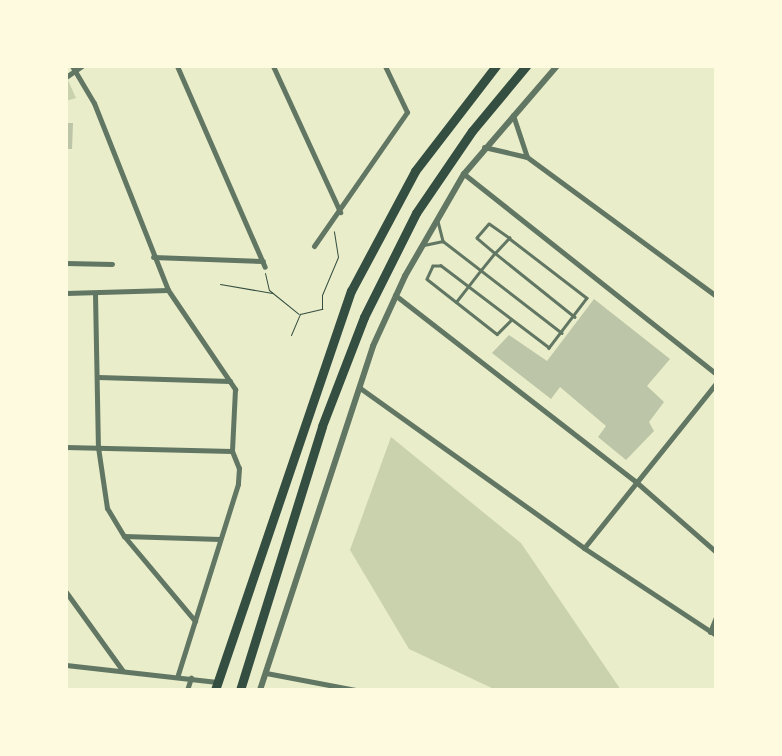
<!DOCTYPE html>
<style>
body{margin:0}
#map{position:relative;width:782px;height:756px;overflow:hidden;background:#e9edc9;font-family:Poppins,sans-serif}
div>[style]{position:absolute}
.green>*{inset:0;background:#cad2ad}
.building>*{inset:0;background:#bcc5a7}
.path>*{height:1px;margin:-0.5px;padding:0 0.5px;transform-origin:0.5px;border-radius:0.5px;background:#344e41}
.service>*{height:2.5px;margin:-1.25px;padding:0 1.25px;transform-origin:1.25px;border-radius:1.25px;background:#617663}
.minor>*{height:5px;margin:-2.5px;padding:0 2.5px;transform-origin:2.5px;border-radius:2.5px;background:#617663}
.tertiary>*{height:6px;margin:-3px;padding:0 3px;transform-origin:3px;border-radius:3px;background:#617663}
.trunk>*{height:9px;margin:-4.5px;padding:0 4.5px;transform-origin:4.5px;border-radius:4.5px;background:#344e41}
span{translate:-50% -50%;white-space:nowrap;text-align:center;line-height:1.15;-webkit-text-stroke:4px #fefae0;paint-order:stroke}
.frame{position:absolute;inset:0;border:68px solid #fefae0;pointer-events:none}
</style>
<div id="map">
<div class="green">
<i style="clip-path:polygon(67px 78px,76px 98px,66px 101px,66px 79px)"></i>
<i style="clip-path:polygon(391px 437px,521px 543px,621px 690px,496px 690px,409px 649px,350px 550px)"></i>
</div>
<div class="building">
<i style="clip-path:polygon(66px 123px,73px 123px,72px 149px,66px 149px)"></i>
<i style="clip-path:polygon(594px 299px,670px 359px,647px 386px,664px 402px,649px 422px,654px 431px,626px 460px,598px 437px,606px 426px,560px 387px,551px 399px,492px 353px,509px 335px,547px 361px)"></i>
</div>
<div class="path">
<i style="left:265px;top:273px;width:17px;rotate:77deg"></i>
<i style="left:269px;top:290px;width:38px;rotate:39deg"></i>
<i style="left:220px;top:284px;width:53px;rotate:9.8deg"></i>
<i style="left:291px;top:335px;width:23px;rotate:-67deg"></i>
<i style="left:300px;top:314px;width:23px;rotate:-13deg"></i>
<i style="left:322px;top:309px;width:14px;rotate:-90deg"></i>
<i style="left:322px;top:295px;width:41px;rotate:-67.2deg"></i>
<i style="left:338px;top:257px;width:26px;rotate:-99deg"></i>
</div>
<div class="service">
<i style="left:438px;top:221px;width:21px;rotate:76deg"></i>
<i style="left:443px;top:241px;width:150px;rotate:37.7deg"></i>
<i style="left:509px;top:238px;width:98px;rotate:37.6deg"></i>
<i style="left:587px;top:298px;width:63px;rotate:127.2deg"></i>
<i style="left:549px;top:348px;width:136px;rotate:-142.8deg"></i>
<i style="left:441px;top:266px;width:8px;rotate:180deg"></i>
<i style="left:433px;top:266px;width:14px;rotate:115deg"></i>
<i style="left:427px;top:279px;width:89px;rotate:38.2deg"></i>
<i style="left:497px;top:334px;width:20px;rotate:-45deg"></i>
<i style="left:424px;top:245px;width:19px;rotate:-12deg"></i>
<i style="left:456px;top:302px;width:41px;rotate:-52deg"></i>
<i style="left:481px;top:270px;width:22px;rotate:-51deg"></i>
<i style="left:495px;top:253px;width:21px;rotate:-47deg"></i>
<i style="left:509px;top:238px;width:24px;rotate:-145deg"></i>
<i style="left:489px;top:224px;width:18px;rotate:131deg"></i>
<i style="left:477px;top:238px;width:23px;rotate:40deg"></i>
<i style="left:495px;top:253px;width:102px;rotate:38.7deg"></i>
</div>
<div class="minor">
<i style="left:72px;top:66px;width:43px;rotate:59.3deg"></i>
<i style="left:94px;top:103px;width:201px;rotate:68.4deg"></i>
<i style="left:168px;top:290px;width:120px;rotate:55.9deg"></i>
<i style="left:235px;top:389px;width:62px;rotate:92.8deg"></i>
<i style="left:232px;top:451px;width:18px;rotate:68deg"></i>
<i style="left:239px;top:468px;width:16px;rotate:94deg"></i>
<i style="left:238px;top:484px;width:202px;rotate:107.5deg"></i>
<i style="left:177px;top:66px;width:219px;rotate:66.4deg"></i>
<i style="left:273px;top:66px;width:161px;rotate:65.3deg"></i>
<i style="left:66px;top:77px;width:19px;rotate:-35deg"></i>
<i style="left:513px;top:115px;width:44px;rotate:71.6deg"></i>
<i style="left:484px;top:147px;width:44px;rotate:13.1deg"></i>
<i style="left:527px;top:157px;width:235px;rotate:36.3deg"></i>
<i style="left:464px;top:174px;width:322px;rotate:38.4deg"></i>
<i style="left:314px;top:246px;width:163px;rotate:-55.2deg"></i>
<i style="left:407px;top:112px;width:51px;rotate:-115.6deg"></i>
<i style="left:153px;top:257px;width:110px;rotate:2.1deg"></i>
<i style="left:66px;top:263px;width:46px;rotate:1.2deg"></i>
<i style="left:66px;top:293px;width:102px;rotate:-1.7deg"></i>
<i style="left:95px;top:294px;width:153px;rotate:88.9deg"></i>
<i style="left:98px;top:447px;width:62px;rotate:81.6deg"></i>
<i style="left:107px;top:508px;width:33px;rotate:59deg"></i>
<i style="left:124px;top:536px;width:111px;rotate:50.1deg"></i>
<i style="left:395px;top:295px;width:304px;rotate:37.8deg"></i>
<i style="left:635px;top:481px;width:108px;rotate:41.2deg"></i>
<i style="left:98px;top:377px;width:132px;rotate:1.7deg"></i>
<i style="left:360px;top:388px;width:275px;rotate:35.5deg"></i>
<i style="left:584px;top:548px;width:158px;rotate:33.4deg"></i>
<i style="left:66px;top:447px;width:166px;rotate:1.4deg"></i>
<i style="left:124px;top:536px;width:96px;rotate:1.8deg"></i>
<i style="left:584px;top:548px;width:211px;rotate:-51.3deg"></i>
<i style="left:66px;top:592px;width:97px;rotate:54.2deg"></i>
<i style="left:710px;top:632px;width:16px;rotate:-68deg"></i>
<i style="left:66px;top:665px;width:152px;rotate:6.4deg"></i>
<i style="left:266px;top:673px;width:91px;rotate:10.8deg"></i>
<i style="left:187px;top:690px;width:13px;rotate:-72deg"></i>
</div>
<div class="tertiary">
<i style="left:260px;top:690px;width:362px;rotate:-71.8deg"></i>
<i style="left:373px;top:346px;width:77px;rotate:-65.4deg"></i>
<i style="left:405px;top:276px;width:118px;rotate:-60deg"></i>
<i style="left:464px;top:174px;width:143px;rotate:-49.3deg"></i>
</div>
<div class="trunk">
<i style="left:215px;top:690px;width:422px;rotate:-71.2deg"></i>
<i style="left:351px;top:291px;width:136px;rotate:-61.9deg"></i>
<i style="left:415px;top:171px;width:133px;rotate:-52.4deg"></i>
<i style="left:240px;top:690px;width:276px;rotate:-72.7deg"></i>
<i style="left:322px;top:426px;width:117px;rotate:-68.9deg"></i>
<i style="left:364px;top:317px;width:116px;rotate:-63.4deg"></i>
<i style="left:416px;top:213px;width:99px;rotate:-55.7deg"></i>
<i style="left:472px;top:131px;width:85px;rotate:-50.3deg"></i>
</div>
<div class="frame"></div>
</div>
